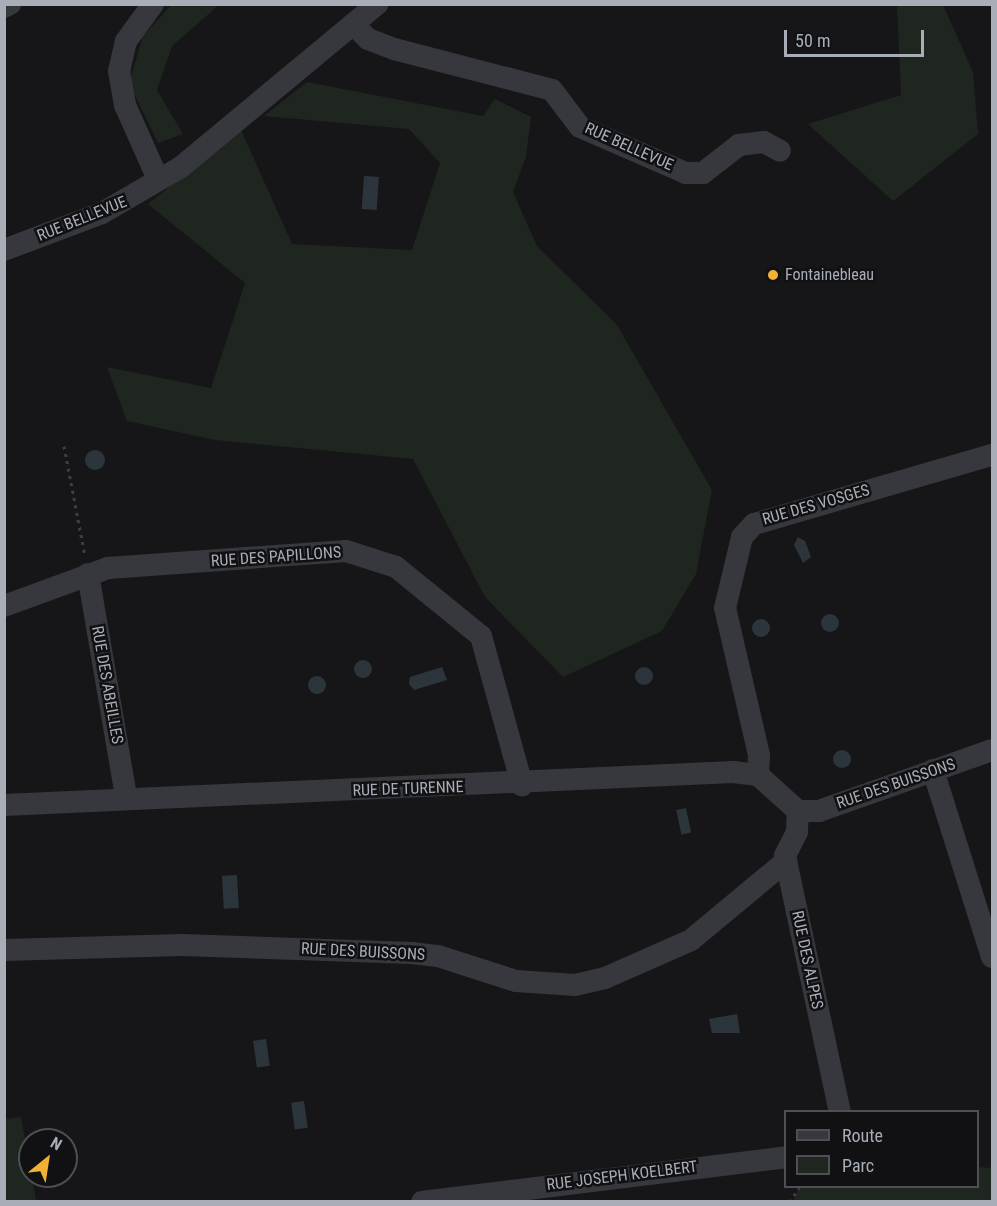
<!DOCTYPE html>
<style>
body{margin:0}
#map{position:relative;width:997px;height:1206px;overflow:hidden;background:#161618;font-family:"Roboto Condensed",sans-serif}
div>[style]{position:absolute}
.green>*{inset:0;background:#1e261f}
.water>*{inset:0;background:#2c353c;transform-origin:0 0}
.round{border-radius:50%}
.path>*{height:3px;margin-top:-1.5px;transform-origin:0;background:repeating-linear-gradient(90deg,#3d3f44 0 3px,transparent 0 7.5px)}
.minor>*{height:22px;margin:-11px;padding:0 11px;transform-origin:11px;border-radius:11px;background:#37383d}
.dots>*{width:16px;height:16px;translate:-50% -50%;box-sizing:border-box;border:3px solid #111113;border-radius:50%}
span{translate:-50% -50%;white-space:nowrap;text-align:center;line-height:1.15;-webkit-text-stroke:5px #111113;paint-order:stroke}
.street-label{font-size:16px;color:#a8adb8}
.poi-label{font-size:16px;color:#a8adb8}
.left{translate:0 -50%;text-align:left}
.frame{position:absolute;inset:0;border:6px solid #a8adb8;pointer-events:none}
.legend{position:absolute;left:784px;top:1110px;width:195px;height:78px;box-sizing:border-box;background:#111113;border:2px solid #4d4f55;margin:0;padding:8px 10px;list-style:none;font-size:18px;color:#a8adb8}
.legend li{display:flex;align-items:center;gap:12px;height:30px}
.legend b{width:30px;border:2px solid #4d4f55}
.north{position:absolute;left:18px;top:1128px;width:60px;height:60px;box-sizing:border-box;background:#111113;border:2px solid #4d4f55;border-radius:50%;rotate:30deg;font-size:16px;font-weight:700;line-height:24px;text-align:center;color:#a8adb8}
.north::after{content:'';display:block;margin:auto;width:21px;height:27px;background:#f2b134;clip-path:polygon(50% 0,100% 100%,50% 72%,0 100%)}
.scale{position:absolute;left:784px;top:30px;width:140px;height:27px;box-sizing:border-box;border:3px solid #a8adb8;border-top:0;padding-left:8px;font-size:18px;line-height:21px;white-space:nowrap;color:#a8adb8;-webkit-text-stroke:4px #111113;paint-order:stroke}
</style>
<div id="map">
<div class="green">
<i style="clip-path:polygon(171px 5px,219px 5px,172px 46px,157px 90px,183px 134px,158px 143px,129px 83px,143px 36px)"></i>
<i style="clip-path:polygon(897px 5px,943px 5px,973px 72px,978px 134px,893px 201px,808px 124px,901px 95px)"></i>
<i style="clip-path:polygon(307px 82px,483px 116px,495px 99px,531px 117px,526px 157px,513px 192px,537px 246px,617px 325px,712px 490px,696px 574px,662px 631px,563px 677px,485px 597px,413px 459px,215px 440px,127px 421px,107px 367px,211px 388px,245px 283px,148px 204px,241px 130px,292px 244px,412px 250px,440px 163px,409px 129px,264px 116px)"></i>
<i style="clip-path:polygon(21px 1117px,36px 1201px,5px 1201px,5px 1119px)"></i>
<i style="clip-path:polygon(978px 1167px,992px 1168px,992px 1201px,793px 1201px,799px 1187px,978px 1186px)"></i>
</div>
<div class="water">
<i style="left:364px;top:176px;width:15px;height:33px;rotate:4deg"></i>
<i class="round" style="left:85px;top:450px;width:20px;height:20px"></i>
<i style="clip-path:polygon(798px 537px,805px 541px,811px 557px,803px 563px,794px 545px)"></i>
<i class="round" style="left:821px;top:614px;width:18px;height:18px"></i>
<i class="round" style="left:752px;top:619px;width:18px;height:18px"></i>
<i class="round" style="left:354px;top:660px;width:18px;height:18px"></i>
<i style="clip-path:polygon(442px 667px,447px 680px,414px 690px,409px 684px,410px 677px)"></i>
<i class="round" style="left:635px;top:667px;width:18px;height:18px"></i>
<i class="round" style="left:308px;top:676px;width:18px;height:18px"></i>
<i class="round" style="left:833px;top:750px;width:18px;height:18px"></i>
<i style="left:686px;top:808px;width:25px;height:10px;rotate:78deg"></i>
<i style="left:237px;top:875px;width:33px;height:15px;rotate:87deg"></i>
<i style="clip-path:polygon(737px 1014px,740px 1033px,712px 1033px,709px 1019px)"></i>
<i style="left:266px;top:1039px;width:27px;height:13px;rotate:82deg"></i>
<i style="left:304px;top:1101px;width:27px;height:13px;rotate:82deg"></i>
</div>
<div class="path">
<i style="left:64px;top:446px;width:112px;rotate:79.2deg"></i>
<i style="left:790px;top:1202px;width:19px;rotate:-58deg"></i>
</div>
<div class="minor">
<i style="left:153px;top:4px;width:46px;rotate:126.1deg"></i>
<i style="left:126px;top:41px;width:31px;rotate:103deg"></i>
<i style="left:119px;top:71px;width:35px;rotate:80deg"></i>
<i style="left:125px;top:105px;width:79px;rotate:66deg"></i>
<i style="left:4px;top:7px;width:7px;rotate:-27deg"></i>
<i style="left:353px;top:24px;width:21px;rotate:45deg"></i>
<i style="left:368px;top:39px;width:28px;rotate:21deg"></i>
<i style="left:394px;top:49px;width:163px;rotate:14.5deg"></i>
<i style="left:552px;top:90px;width:46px;rotate:52.9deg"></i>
<i style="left:580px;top:127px;width:116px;rotate:23.5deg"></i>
<i style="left:686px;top:173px;width:17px"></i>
<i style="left:703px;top:173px;width:46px;rotate:-37.9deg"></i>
<i style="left:739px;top:145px;width:25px;rotate:-7deg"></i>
<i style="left:764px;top:142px;width:18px;rotate:29deg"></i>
<i style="left:4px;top:250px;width:105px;rotate:-20.7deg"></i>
<i style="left:102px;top:213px;width:91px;rotate:-30.2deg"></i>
<i style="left:181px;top:167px;width:255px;rotate:-39.7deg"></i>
<i style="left:88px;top:574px;width:226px;rotate:80.3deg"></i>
<i style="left:4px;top:606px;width:111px;rotate:-20.1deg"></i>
<i style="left:108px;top:568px;width:239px;rotate:-4.1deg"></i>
<i style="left:346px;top:551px;width:52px;rotate:17.7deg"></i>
<i style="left:396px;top:567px;width:109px;rotate:39.1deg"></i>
<i style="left:481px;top:636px;width:155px;rotate:74.6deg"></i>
<i style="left:933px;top:770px;width:196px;rotate:72.5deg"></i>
<i style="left:758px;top:775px;width:20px;rotate:-87deg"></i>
<i style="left:759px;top:755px;width:151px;rotate:-103deg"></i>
<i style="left:725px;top:608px;width:73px;rotate:-76.5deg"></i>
<i style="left:742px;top:537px;width:18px;rotate:-47deg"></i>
<i style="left:754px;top:524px;width:248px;rotate:-16.2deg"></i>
<i style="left:4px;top:805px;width:730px;rotate:-2.59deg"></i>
<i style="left:733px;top:772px;width:25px;rotate:7deg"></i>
<i style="left:758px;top:775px;width:54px;rotate:42deg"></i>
<i style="left:798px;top:811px;width:21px;rotate:93deg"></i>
<i style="left:797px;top:832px;width:27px;rotate:117deg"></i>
<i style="left:785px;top:856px;width:262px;rotate:77.9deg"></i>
<i style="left:798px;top:811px;width:21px"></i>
<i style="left:819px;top:811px;width:183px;rotate:-19.4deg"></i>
<i style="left:4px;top:950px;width:178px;rotate:-1.6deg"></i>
<i style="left:182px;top:945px;width:230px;rotate:2deg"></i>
<i style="left:412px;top:953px;width:26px;rotate:7deg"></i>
<i style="left:438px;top:956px;width:82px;rotate:17.8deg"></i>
<i style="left:516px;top:981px;width:59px;rotate:3.9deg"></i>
<i style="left:575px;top:985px;width:31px;rotate:-13deg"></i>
<i style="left:605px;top:978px;width:94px;rotate:-23.8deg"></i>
<i style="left:691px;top:940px;width:124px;rotate:-39.7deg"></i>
<i style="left:422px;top:1202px;width:367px;rotate:-7deg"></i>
</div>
<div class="dots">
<i style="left:773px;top:275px;background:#f2b134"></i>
</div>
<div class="street-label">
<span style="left:629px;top:147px;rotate:24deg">RUE BELLEVUE</span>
<span style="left:82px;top:219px;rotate:-22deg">RUE BELLEVUE</span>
<span style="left:816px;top:505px;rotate:-16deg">RUE DES VOSGES</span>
<span style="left:276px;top:557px;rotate:-4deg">RUE DES PAPILLONS</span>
<span style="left:107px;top:685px;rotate:80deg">RUE DES ABEILLES</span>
<span style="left:896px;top:784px;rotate:-19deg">RUE DES BUISSONS</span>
<span style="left:408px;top:789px;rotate:-2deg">RUE DE TURENNE</span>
<span style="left:363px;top:952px;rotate:3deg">RUE DES BUISSONS</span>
<span style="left:807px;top:960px;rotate:78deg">RUE DES ALPES</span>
<span style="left:622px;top:1176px;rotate:-7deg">RUE JOSEPH KOELBERT</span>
</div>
<div class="poi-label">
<span class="left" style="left:785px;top:275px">Fontainebleau</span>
</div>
<div class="frame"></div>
<ul class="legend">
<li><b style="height:8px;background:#37383d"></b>Route</li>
<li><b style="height:16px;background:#1e261f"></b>Parc</li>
</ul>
<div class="north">N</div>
<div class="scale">50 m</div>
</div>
